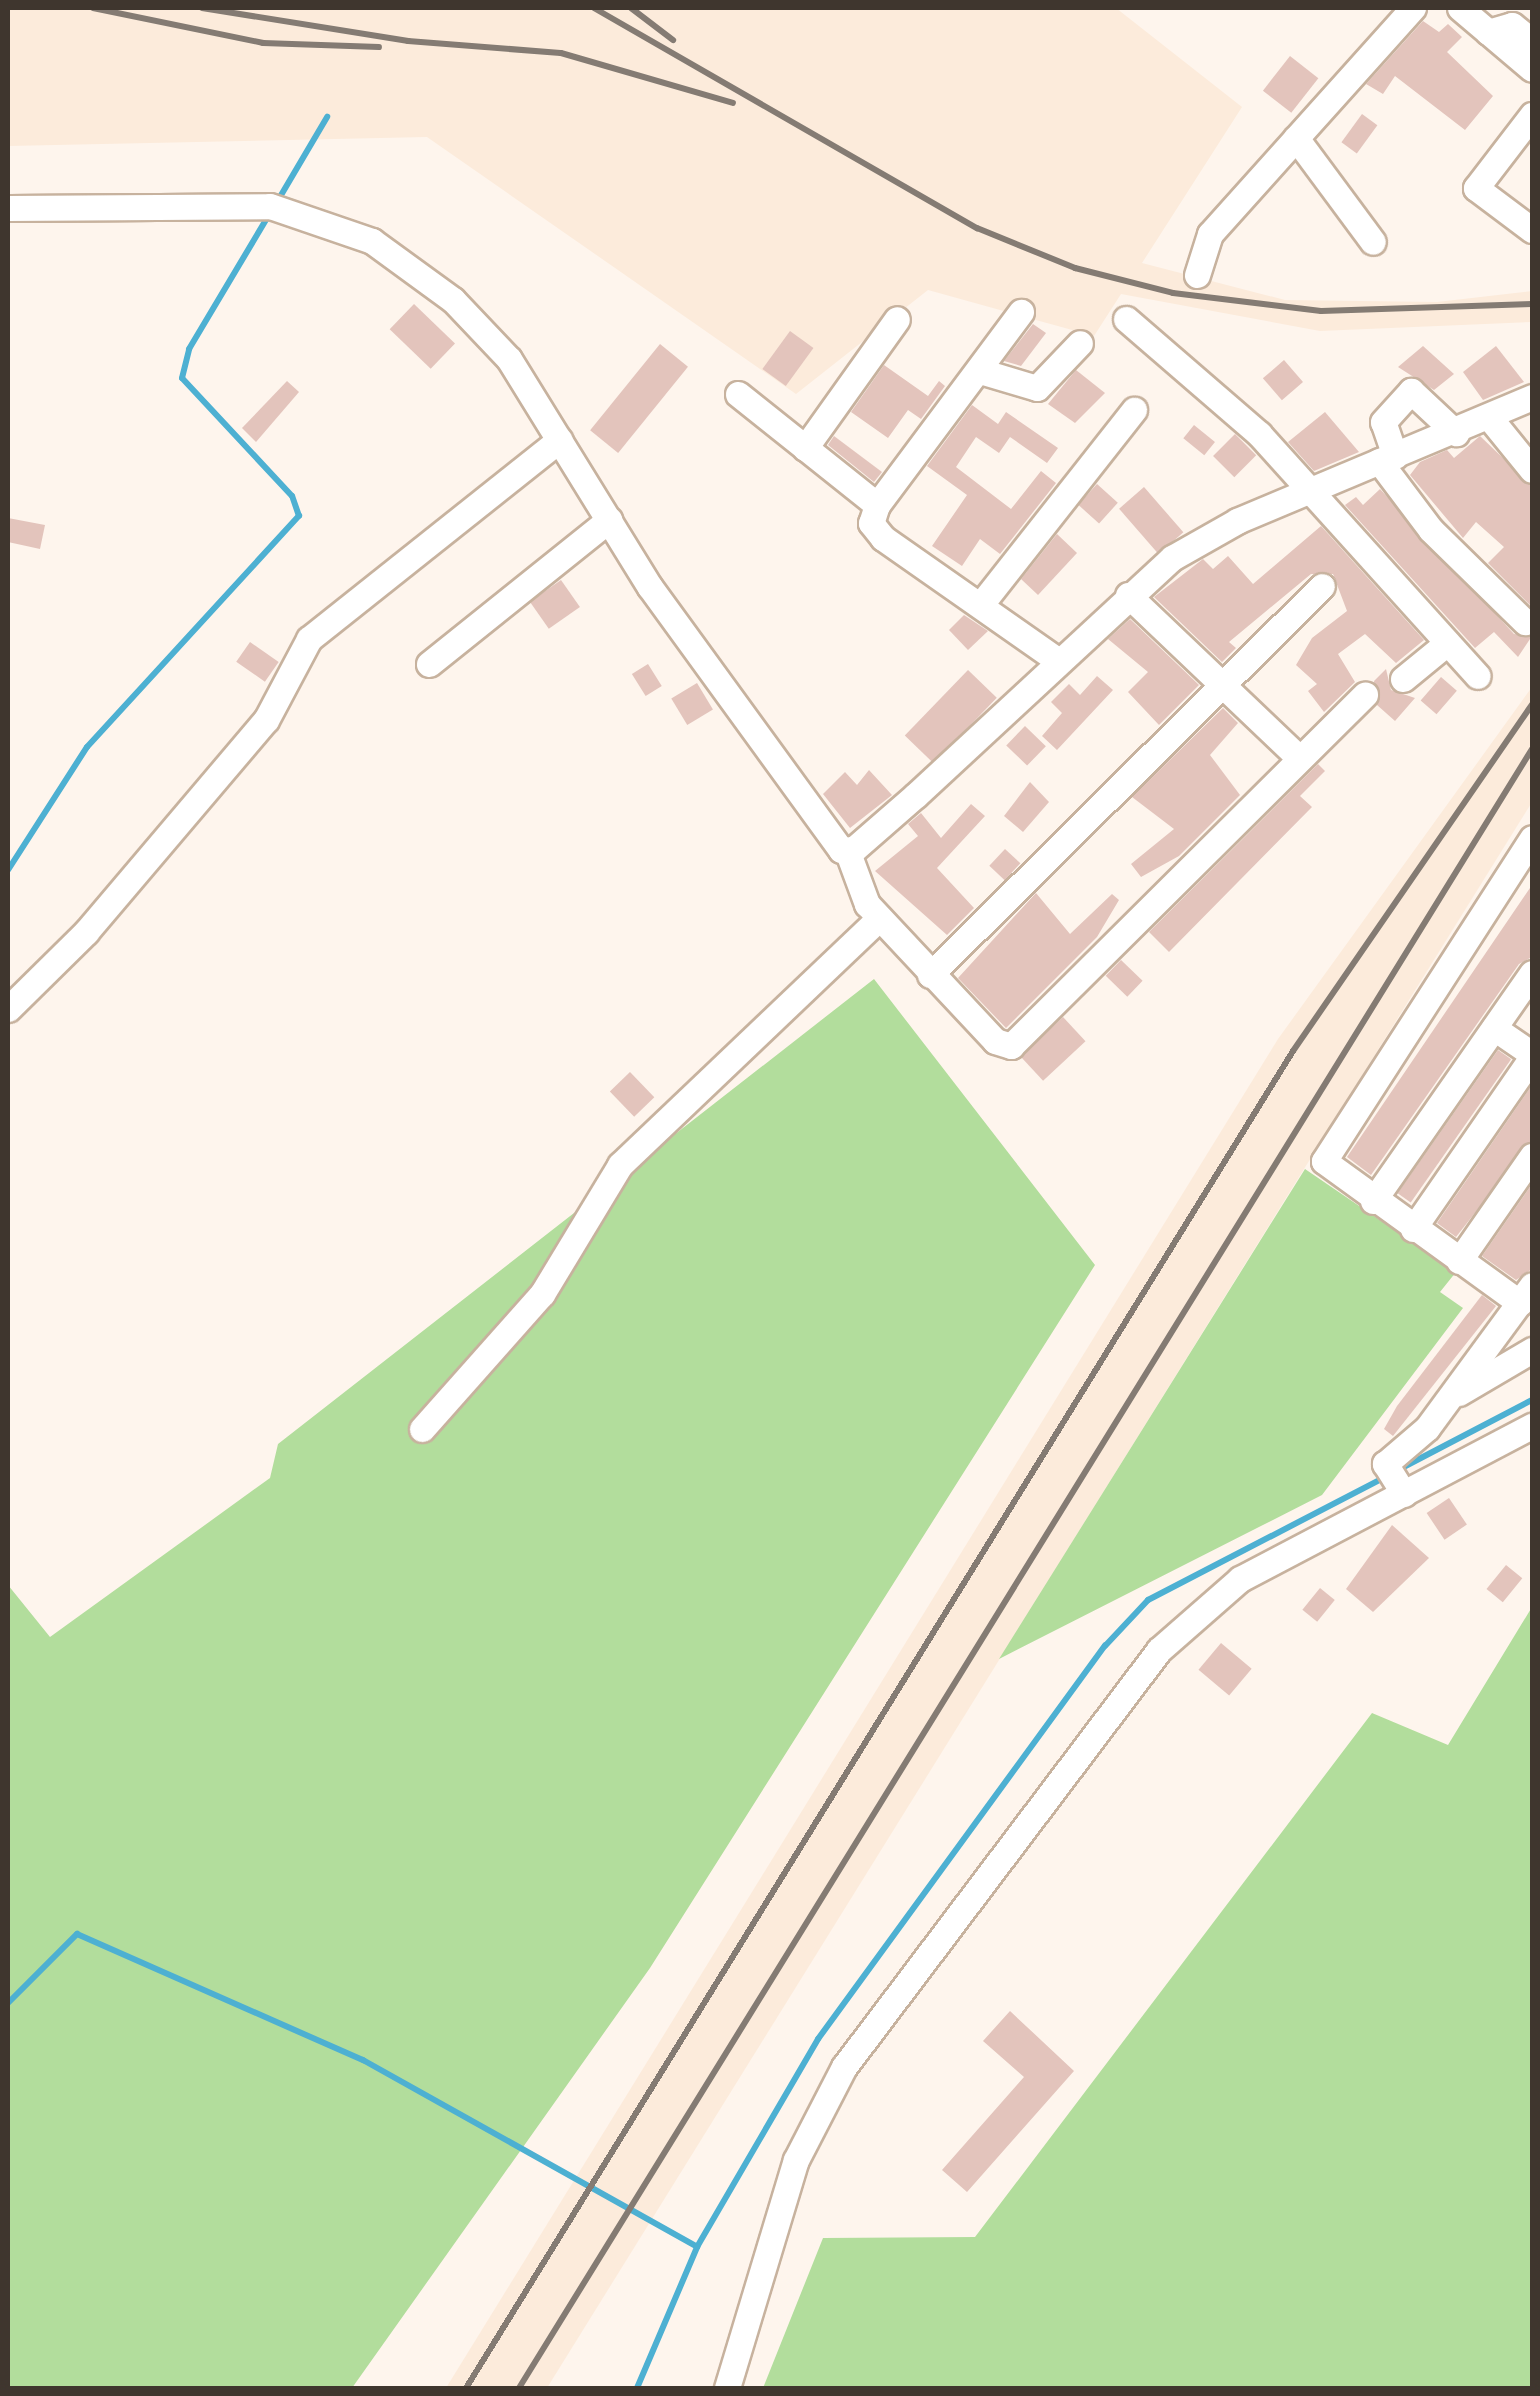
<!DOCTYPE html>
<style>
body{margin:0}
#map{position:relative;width:1540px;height:2396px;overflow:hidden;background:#fef5ed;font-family:Mulish,sans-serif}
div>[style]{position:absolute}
.built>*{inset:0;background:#fcebdb}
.green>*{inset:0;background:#b2dd9c}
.stream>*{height:6px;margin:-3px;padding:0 3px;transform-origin:3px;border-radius:3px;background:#4db0d2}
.building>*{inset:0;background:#e3c4bc;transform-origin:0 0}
.roads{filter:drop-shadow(2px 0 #c7b29e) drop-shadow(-2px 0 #c7b29e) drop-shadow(0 2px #c7b29e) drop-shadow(0 -2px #c7b29e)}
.minor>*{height:25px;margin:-12.5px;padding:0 12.5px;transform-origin:12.5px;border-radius:12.5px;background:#fff}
.rail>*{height:6px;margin:-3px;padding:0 3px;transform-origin:3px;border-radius:3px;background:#847b73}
span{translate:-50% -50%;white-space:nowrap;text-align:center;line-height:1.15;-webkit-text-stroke:10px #fff;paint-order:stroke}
.frame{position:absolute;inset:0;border:10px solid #3f362e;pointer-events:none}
</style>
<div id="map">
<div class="built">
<i style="clip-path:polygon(8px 8px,1116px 8px,1242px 107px,1142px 263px,1285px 300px,1437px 302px,1532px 291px,1532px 322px,1320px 331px,1121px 294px,1094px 336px,928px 290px,796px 394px,427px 137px,8px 146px)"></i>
<i style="clip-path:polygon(1532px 687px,1532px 802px,547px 2388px,446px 2388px,1278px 1039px)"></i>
</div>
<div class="green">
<i style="clip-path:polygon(874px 979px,1095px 1265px,650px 1968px,352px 2388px,8px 2388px,8px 1585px,50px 1637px,270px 1478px,278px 1444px)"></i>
<i style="clip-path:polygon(1305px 1169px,1456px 1272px,1440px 1292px,1463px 1308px,1322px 1495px,999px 1659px)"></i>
<i style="clip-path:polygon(1532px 1607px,1532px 2388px,763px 2388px,823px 2238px,975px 2237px,1372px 1713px,1448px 1745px)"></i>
</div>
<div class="stream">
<i style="left:277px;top:202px;width:99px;rotate:-59.5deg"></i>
<i style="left:8px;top:870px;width:146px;rotate:-57.3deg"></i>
<i style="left:87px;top:747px;width:314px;rotate:-47.5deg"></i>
<i style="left:299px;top:516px;width:21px;rotate:-109deg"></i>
<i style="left:292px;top:496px;width:161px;rotate:-133deg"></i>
<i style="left:182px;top:378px;width:30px;rotate:-76deg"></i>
<i style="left:189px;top:349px;width:158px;rotate:-59.2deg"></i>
<i style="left:1396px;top:1471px;width:153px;rotate:-27.6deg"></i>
<i style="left:8px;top:2003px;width:98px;rotate:-45deg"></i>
<i style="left:77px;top:1934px;width:313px;rotate:23.8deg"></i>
<i style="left:363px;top:2060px;width:383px;rotate:29.2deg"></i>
<i style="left:697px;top:2247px;width:241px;rotate:-59.8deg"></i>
<i style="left:818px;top:2039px;width:487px;rotate:-53.9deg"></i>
<i style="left:1105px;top:1646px;width:63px;rotate:-46.9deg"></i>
<i style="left:1148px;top:1600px;width:267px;rotate:-27.4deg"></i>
<i style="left:637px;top:2388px;width:153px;rotate:-66.9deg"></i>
</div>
<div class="building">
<i style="clip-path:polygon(1423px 21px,1439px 32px,1448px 24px,1462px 37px,1447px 52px,1493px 96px,1465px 130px,1395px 76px,1383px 94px,1366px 84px)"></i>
<i style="left:1290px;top:56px;width:36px;height:44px;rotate:38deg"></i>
<i style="left:1362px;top:114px;width:19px;height:35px;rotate:36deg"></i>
<i style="left:414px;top:304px;width:57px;height:35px;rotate:44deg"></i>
<i style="clip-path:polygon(1033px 324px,1046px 333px,1021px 366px,1004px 361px)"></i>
<i style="left:790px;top:331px;width:29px;height:47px;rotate:36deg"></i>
<i style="left:660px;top:344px;width:36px;height:111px;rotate:39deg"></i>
<i style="clip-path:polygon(1423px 346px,1454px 374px,1434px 390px,1398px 367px)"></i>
<i style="clip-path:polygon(1496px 346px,1524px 382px,1483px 400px,1463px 372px)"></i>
<i style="left:1284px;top:360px;width:29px;height:28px;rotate:49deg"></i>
<i style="clip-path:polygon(884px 365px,928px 396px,939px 381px,945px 386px,921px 419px,908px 410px,888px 438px,851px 412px)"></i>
<i style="clip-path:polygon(1076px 370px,1105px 393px,1075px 423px,1048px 404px)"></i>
<i style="clip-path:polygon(287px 381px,299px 392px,256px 442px,242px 428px)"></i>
<i style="clip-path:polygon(972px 405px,998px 424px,1006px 412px,1058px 448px,1047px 463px,1010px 437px,999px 453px,976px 437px,956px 467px,1011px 509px,1041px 471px,1056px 483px,1000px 554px,980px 539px,962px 566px,932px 546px,967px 495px,927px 466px)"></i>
<i style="clip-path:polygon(1325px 412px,1359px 452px,1314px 471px,1288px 442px)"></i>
<i style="left:1194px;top:425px;width:27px;height:17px;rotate:39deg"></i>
<i style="left:1235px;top:434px;width:30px;height:31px;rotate:45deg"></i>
<i style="clip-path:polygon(834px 436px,882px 472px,874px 482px,828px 445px)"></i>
<i style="clip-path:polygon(1480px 436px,1532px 486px,1532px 607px,1488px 563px,1504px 547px,1476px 522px,1463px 538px,1410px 475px,1420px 462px,1447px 450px,1454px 458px)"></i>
<i style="left:1097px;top:484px;width:28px;height:28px;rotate:42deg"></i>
<i style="left:1144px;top:487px;width:60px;height:33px;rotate:49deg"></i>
<i style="clip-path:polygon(1380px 489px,1514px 634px,1532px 636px,1518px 657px,1494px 632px,1475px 648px,1345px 505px,1356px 497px,1363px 505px)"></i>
<i style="clip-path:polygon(8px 518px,45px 525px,40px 549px,8px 542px)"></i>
<i style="clip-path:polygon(1321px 526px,1424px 640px,1396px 663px,1365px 634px,1338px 654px,1355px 682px,1324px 712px,1308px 691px,1317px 684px,1296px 665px,1312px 638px,1347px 611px,1333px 574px,1311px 574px,1229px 642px,1236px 648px,1222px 662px,1154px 597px,1203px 559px,1213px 569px,1228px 556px,1253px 584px)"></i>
<i style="clip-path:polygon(1057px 534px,1077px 553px,1038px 595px,1021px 579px)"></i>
<i style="left:561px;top:580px;width:33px;height:38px;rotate:55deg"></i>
<i style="clip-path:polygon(964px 615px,988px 631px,968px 650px,949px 630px)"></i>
<i style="clip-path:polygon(1130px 619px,1199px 685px,1159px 725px,1128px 692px,1148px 672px,1108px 639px)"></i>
<i style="left:250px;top:642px;width:35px;height:24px;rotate:35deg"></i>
<i style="left:648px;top:664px;width:26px;height:19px;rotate:58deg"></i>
<i style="clip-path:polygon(1386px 669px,1391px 690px,1415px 698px,1395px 721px,1377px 705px,1374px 681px)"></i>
<i style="left:968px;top:670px;width:40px;height:91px;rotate:44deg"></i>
<i style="clip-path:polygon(1097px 676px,1113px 690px,1057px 750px,1042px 736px,1062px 713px,1051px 702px,1069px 684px,1080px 695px)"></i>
<i style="left:1441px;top:677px;width:21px;height:31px;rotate:41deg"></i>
<i style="left:697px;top:683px;width:31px;height:30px;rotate:59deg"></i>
<i style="clip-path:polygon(1223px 708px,1238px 723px,1210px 755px,1240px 795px,1179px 856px,1141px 877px,1131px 864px,1174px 829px,1132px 797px)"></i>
<i style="left:1025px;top:726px;width:29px;height:27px;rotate:44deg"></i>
<i style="clip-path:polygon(1318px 764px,1325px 771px,1300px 796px,1312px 807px,1169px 952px,1149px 932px)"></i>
<i style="clip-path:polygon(869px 770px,892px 795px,850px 828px,823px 794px,845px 772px,857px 785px)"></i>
<i style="clip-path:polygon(1030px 782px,1049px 802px,1023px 832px,1004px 816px)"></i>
<i style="clip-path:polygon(971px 804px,985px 816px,937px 868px,974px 908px,947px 935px,875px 871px,918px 836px,908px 824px,921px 813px,941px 838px)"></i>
<i style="left:1005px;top:849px;width:21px;height:23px;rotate:43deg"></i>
<i style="clip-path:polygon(1532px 885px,1532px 957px,1519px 964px,1371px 1175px,1347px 1157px)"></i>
<i style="clip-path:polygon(1036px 893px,1070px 934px,1112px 894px,1119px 900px,1097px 937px,1006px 1028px,958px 978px)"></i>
<i style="left:1121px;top:960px;width:30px;height:22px;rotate:44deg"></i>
<i style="left:1063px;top:1017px;width:33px;height:58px;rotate:47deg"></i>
<i style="left:1498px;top:1050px;width:16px;height:175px;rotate:35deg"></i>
<i style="left:630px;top:1072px;width:35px;height:28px;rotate:46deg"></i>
<i style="clip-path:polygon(1532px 1085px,1532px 1140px,1456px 1237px,1437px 1223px)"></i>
<i style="clip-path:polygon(1532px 1184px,1532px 1269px,1516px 1280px,1482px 1256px)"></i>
<i style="clip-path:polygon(1482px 1295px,1496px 1306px,1393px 1436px,1384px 1429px,1397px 1406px)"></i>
<i style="left:1449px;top:1498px;width:32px;height:27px;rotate:56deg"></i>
<i style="clip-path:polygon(1392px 1525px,1429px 1558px,1373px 1612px,1346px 1589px)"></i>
<i style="left:1506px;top:1565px;width:21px;height:31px;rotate:39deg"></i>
<i style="left:1320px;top:1588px;width:19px;height:28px;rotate:39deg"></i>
<i style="left:1221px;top:1643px;width:40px;height:35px;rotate:40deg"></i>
<i style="clip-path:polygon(1010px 2011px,1074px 2071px,967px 2192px,942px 2170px,1024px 2077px,983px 2041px)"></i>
</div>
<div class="roads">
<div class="minor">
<i style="left:1460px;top:8px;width:94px;rotate:40.3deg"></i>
<i style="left:1488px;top:32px;width:25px;rotate:-16deg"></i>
<i style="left:1512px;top:25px;width:26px;rotate:39deg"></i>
<i style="left:1532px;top:115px;width:92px;rotate:127.5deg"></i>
<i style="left:1476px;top:188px;width:70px;rotate:36.9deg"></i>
<i style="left:1296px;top:138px;width:129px;rotate:53.5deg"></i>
<i style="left:8px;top:208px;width:262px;rotate:-0.4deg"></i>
<i style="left:270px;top:206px;width:108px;rotate:18.9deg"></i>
<i style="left:372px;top:241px;width:100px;rotate:36.1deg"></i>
<i style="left:453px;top:300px;width:81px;rotate:46.5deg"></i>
<i style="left:509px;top:359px;width:268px;rotate:58.3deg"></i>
<i style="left:650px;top:587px;width:325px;rotate:54deg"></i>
<i style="left:841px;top:850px;width:13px;rotate:-4deg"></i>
<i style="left:854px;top:849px;width:82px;rotate:-41.1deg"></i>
<i style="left:916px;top:795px;width:349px;rotate:-42.8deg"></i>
<i style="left:1172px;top:558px;width:75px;rotate:-29.6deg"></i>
<i style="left:1237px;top:521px;width:320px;rotate:-22.8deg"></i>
<i style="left:1197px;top:275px;width:43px;rotate:-72.4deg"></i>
<i style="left:1210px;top:234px;width:304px;rotate:-48.1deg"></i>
<i style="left:1126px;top:319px;width:176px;rotate:40.8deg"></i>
<i style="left:1259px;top:434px;width:326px;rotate:47.9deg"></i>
<i style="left:980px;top:371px;width:59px;rotate:16.6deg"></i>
<i style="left:1037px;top:388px;width:62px;rotate:-46.3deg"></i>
<i style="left:738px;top:394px;width:178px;rotate:38.6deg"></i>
<i style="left:877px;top:505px;width:19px;rotate:108deg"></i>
<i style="left:871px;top:523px;width:19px;rotate:51deg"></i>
<i style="left:883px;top:538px;width:211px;rotate:35deg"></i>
<i style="left:1489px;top:417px;width:68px;rotate:50.9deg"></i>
<i style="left:805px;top:448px;width:158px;rotate:-54.5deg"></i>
<i style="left:1395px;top:456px;width:36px;rotate:-109deg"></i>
<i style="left:1383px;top:422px;width:42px;rotate:-47.9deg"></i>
<i style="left:1411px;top:391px;width:62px;rotate:43deg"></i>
<i style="left:1379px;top:461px;width:86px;rotate:53deg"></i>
<i style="left:1431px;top:530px;width:132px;rotate:44.4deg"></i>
<i style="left:877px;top:505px;width:241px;rotate:-53.3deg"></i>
<i style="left:1128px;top:595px;width:232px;rotate:43.6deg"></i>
<i style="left:982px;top:603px;width:246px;rotate:-51.8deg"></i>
<i style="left:429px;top:664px;width:231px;rotate:-38.7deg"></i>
<i style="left:1403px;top:679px;width:57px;rotate:-39.3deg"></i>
<i style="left:847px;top:850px;width:58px;rotate:69.7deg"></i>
<i style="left:867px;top:904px;width:187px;rotate:46.9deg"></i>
<i style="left:995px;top:1041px;width:17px;rotate:17deg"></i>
<i style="left:1011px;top:1046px;width:499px;rotate:-44.8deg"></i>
<i style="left:930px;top:975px;width:552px;rotate:-44.78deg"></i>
<i style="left:8px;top:1009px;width:110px;rotate:-44.6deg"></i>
<i style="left:86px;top:932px;width:278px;rotate:-49.7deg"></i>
<i style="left:266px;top:720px;width:92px;rotate:-62deg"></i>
<i style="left:309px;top:639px;width:320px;rotate:-38.5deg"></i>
<i style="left:1494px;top:1028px;width:46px;rotate:34.4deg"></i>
<i style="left:1373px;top:1201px;width:278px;rotate:-55.1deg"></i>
<i style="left:1413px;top:1229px;width:209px;rotate:-55.3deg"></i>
<i style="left:1459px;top:1261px;width:128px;rotate:-55.2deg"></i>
<i style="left:1520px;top:1303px;width:242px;rotate:-144.1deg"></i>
<i style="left:1324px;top:1161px;width:384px;rotate:-57.2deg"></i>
<i style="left:1459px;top:1393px;width:85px;rotate:-30.5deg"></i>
<i style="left:422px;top:1429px;width:181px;rotate:-48.4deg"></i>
<i style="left:542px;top:1294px;width:151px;rotate:-58.8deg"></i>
<i style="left:620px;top:1165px;width:358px;rotate:-43.6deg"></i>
<i style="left:1404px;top:1494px;width:36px;rotate:-122deg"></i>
<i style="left:1385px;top:1464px;width:55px;rotate:-40.6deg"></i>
<i style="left:1427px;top:1428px;width:177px;rotate:-53.7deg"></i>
<i style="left:727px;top:2388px;width:238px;rotate:-73.2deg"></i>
<i style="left:796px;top:2160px;width:105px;rotate:-62.7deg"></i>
<i style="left:844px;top:2067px;width:523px;rotate:-52.93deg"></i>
<i style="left:1159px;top:1650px;width:108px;rotate:-41.2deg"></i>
<i style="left:1240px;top:1579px;width:330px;rotate:-27.7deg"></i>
</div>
</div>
<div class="rail">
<i style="left:93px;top:8px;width:174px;rotate:11.6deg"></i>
<i style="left:263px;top:43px;width:116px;rotate:2deg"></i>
<i style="left:202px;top:8px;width:209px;rotate:9.1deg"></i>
<i style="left:408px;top:41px;width:153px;rotate:4.5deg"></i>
<i style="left:561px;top:53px;width:179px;rotate:16.2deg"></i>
<i style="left:594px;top:8px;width:442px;rotate:29.9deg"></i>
<i style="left:977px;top:228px;width:106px;rotate:22.2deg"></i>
<i style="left:1075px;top:268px;width:101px;rotate:14.3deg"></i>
<i style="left:1173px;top:293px;width:149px;rotate:6.9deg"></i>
<i style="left:1321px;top:311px;width:211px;rotate:-1.9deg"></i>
<i style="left:631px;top:8px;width:53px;rotate:37.3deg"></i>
<i style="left:466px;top:2388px;width:1572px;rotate:-58.26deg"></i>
<i style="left:1293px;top:1051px;width:421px;rotate:-55.4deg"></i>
<i style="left:519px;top:2388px;width:1927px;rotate:-58.28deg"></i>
</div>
<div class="frame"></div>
</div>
